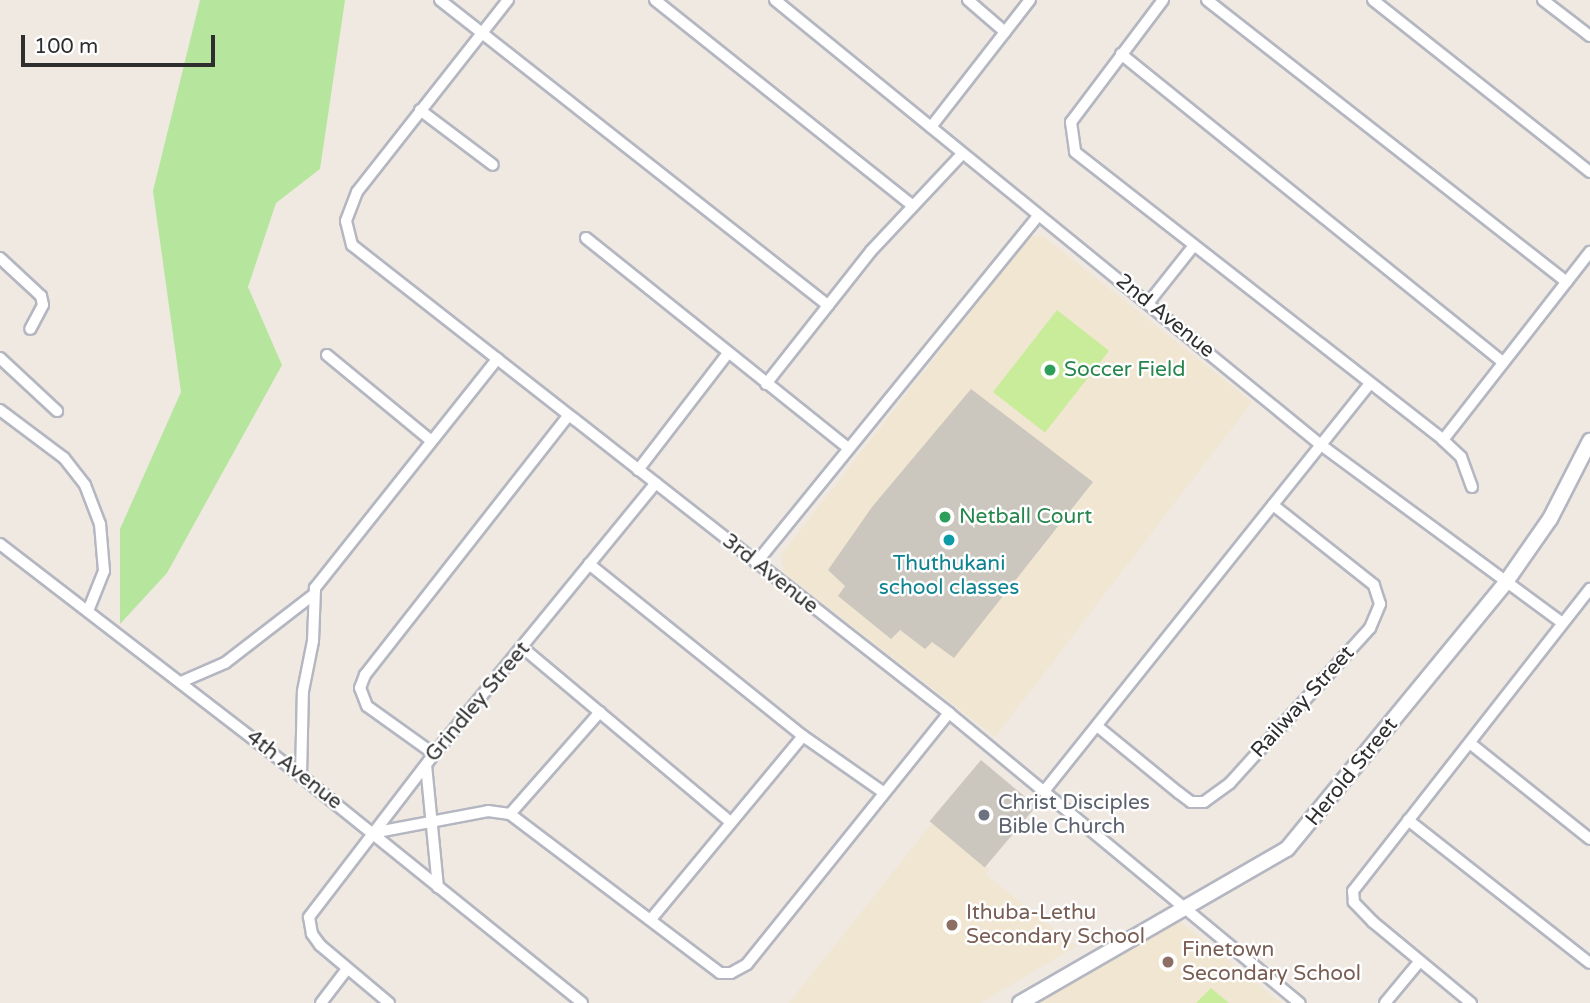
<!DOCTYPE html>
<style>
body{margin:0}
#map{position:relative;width:1590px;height:1003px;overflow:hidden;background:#efe9e1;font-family:"Varela Round",sans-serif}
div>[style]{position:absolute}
.education>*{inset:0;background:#f0e6d1}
.green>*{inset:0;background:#b6e59e}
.pitch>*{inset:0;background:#c9ec9a;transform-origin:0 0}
.building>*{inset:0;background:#cbc7bf;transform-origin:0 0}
.roads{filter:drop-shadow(2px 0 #b4b7c1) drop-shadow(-2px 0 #b4b7c1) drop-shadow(0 2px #b4b7c1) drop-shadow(0 -2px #b4b7c1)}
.minor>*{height:10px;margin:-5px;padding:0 5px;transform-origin:5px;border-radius:5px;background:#fff}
.tertiary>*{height:14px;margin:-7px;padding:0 7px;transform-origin:7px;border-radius:7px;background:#fff}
.dots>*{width:19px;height:19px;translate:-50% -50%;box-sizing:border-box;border:4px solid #fff;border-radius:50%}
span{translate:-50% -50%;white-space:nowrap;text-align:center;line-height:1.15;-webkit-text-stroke:5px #fff;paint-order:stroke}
.street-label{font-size:21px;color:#2e2e2e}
.leisure-label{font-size:21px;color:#27864d}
.left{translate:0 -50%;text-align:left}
.culture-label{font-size:21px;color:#0d838f}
.worship-label{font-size:21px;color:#5b616d}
.education-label{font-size:21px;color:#785e54}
.scale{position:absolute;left:21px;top:35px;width:194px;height:32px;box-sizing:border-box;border:4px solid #2e2e2e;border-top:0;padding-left:9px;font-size:21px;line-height:24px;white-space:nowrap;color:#2e2e2e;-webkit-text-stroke:5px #fff;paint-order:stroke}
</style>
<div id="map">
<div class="education">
<i style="clip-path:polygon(1043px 236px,1252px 402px,995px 737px,784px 573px,781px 555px,1029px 237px)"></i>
<i style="clip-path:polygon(932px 823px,989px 869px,986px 875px,1076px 946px,981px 1003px,789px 1003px)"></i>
<i style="clip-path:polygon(1179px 921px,1281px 1003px,1035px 1003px)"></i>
</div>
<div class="green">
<i style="clip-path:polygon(200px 0,345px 0,320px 169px,276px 203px,248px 287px,282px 365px,167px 573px,120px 624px,120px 529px,181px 392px,153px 191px)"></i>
</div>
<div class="pitch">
<i style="left:1057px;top:310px;width:66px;height:104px;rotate:38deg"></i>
<i style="clip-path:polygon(1211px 988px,1229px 1003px,1196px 1003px)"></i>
</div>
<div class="building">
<i style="clip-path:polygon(971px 389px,1093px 482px,954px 658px,932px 642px,925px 649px,900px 630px,891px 639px,838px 596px,845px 586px,828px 570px,872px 507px)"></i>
<i style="left:981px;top:760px;width:72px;height:80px;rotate:40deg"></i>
</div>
<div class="roads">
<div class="minor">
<i style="left:440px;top:0;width:494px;rotate:38.2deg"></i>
<i style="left:508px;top:0;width:244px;rotate:128.2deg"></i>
<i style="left:357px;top:192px;width:31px;rotate:111deg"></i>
<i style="left:346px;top:221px;width:25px;rotate:76deg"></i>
<i style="left:352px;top:245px;width:759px;rotate:38.09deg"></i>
<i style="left:949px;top:713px;width:455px;rotate:39.6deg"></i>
<i style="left:655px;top:0;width:327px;rotate:38.6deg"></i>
<i style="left:775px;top:0;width:704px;rotate:39.18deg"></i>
<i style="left:1321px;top:445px;width:300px;rotate:36.4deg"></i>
<i style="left:968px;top:0;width:49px;rotate:40.9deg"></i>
<i style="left:1163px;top:0;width:153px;rotate:127deg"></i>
<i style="left:1071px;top:122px;width:30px;rotate:82deg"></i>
<i style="left:1075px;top:152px;width:467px;rotate:38deg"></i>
<i style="left:1443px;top:440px;width:25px;rotate:43deg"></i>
<i style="left:1461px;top:457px;width:32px;rotate:70deg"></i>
<i style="left:1207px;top:0;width:457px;rotate:38.1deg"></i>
<i style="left:1373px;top:0;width:277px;rotate:38.4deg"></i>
<i style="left:1543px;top:0;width:59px;rotate:37.5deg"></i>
<i style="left:1121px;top:54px;width:491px;rotate:38.9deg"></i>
<i style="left:420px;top:110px;width:91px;rotate:37deg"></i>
<i style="left:931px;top:127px;width:161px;rotate:-52.1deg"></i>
<i style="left:586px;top:238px;width:334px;rotate:38.7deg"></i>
<i style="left:0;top:258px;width:56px;rotate:42.8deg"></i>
<i style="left:41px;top:296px;width:9px;rotate:77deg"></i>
<i style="left:43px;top:305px;width:27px;rotate:118deg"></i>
<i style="left:1149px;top:302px;width:69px;rotate:-51.5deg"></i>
<i style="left:327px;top:355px;width:132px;rotate:39.5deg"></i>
<i style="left:0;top:358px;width:78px;rotate:42.9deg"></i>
<i style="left:766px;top:384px;width:169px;rotate:-51.7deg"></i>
<i style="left:871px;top:251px;width:133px;rotate:-46.8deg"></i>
<i style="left:0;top:410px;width:80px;rotate:36.9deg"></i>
<i style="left:64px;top:458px;width:34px;rotate:52deg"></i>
<i style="left:85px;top:485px;width:42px;rotate:69deg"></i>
<i style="left:100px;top:524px;width:47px;rotate:85.1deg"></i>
<i style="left:104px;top:571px;width:43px;rotate:111.8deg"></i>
<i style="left:1443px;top:440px;width:239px;rotate:-52deg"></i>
<i style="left:638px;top:470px;width:148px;rotate:-52.4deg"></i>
<i style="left:0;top:544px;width:380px;rotate:37.6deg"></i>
<i style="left:301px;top:776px;width:361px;rotate:38.9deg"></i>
<i style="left:756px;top:563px;width:446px;rotate:-50.9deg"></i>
<i style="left:589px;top:564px;width:275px;rotate:38.8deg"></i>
<i style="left:803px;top:736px;width:98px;rotate:35deg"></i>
<i style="left:523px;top:648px;width:269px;rotate:40deg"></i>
<i style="left:181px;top:682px;width:48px;rotate:-23.4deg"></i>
<i style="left:225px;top:663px;width:111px;rotate:-37.7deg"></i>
<i style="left:1097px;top:726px;width:106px;rotate:39.3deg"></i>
<i style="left:1179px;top:793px;width:15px;rotate:37deg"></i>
<i style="left:1191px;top:802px;width:13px"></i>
<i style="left:1204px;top:802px;width:32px;rotate:-36deg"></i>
<i style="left:1230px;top:783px;width:209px;rotate:-47.9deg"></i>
<i style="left:1370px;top:628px;width:26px;rotate:-67deg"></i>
<i style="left:1380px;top:604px;width:20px;rotate:-108deg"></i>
<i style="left:1374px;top:585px;width:129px;rotate:-141.6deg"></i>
<i style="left:1471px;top:744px;width:152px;rotate:38.6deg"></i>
<i style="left:434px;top:754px;width:82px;rotate:-144.4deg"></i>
<i style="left:367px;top:706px;width:19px;rotate:-111deg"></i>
<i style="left:360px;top:688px;width:14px;rotate:-69deg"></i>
<i style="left:365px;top:675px;width:330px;rotate:-51.9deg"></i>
<i style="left:426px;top:765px;width:123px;rotate:84.4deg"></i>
<i style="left:301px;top:776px;width:85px;rotate:-88.7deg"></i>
<i style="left:303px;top:691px;width:51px;rotate:-78.7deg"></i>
<i style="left:313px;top:641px;width:53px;rotate:-87.8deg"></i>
<i style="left:315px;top:588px;width:293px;rotate:-51.5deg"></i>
<i style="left:1045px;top:790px;width:517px;rotate:-51.36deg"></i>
<i style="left:510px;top:814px;width:136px;rotate:-48.6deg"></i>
<i style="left:1408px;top:820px;width:231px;rotate:38.2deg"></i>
<i style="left:372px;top:833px;width:118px;rotate:-10.7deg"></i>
<i style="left:488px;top:811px;width:22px;rotate:8deg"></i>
<i style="left:510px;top:814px;width:263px;rotate:37.1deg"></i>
<i style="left:720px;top:973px;width:11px"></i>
<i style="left:731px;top:973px;width:18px;rotate:-29deg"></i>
<i style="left:747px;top:964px;width:322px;rotate:-51.2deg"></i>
<i style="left:652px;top:918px;width:236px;rotate:-50.3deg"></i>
<i style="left:321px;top:1003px;width:43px;rotate:-52.6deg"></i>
<i style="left:389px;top:1003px;width:90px;rotate:-140deg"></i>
<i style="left:320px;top:945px;width:14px;rotate:-126deg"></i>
<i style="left:312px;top:934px;width:17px;rotate:-100deg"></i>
<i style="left:309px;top:917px;width:205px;rotate:-52.5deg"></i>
<i style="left:434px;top:754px;width:350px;rotate:-50.7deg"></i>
<i style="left:1385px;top:1003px;width:53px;rotate:-50.3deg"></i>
<i style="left:1471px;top:1003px;width:127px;rotate:-140.4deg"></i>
<i style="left:1373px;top:922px;width:28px;rotate:-134deg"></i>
<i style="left:1354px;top:902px;width:11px;rotate:-95deg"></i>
<i style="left:1353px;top:891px;width:384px;rotate:-51.9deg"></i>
</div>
<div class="tertiary">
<i style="left:1020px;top:1003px;width:308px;rotate:-30deg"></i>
<i style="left:1287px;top:849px;width:345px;rotate:-50.6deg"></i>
<i style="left:1506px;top:582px;width:77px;rotate:-55.1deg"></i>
<i style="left:1550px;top:519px;width:88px;rotate:-62.9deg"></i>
</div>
</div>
<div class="dots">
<i style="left:1050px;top:370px;background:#2e9e5b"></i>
<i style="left:945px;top:517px;background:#2e9e5b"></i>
<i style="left:949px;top:540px;background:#0f9aa8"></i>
<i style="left:984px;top:815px;background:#6b7280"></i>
<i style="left:952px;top:925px;background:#8d6e63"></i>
<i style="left:1168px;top:962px;background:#8d6e63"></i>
</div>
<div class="street-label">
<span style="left:1165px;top:316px;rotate:39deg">2nd Avenue</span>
<span style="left:770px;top:574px;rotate:38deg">3rd Avenue</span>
<span style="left:478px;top:702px;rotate:-50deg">Grindley Street</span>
<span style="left:1303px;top:702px;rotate:-48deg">Railway Street</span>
<span style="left:294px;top:770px;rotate:38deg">4th Avenue</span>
<span style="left:1352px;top:772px;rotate:-51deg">Herold Street</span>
</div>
<div class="leisure-label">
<span class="left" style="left:1064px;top:370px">Soccer Field</span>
<span class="left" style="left:959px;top:517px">Netball Court</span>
</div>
<div class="culture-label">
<span style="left:949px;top:576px">Thuthukani<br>school classes</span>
</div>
<div class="worship-label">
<span class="left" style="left:998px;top:815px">Christ Disciples<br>Bible Church</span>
</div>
<div class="education-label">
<span class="left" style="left:966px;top:925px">Ithuba-Lethu<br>Secondary School</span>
<span class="left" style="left:1182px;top:962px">Finetown<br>Secondary School</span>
</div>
<div class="scale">100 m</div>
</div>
